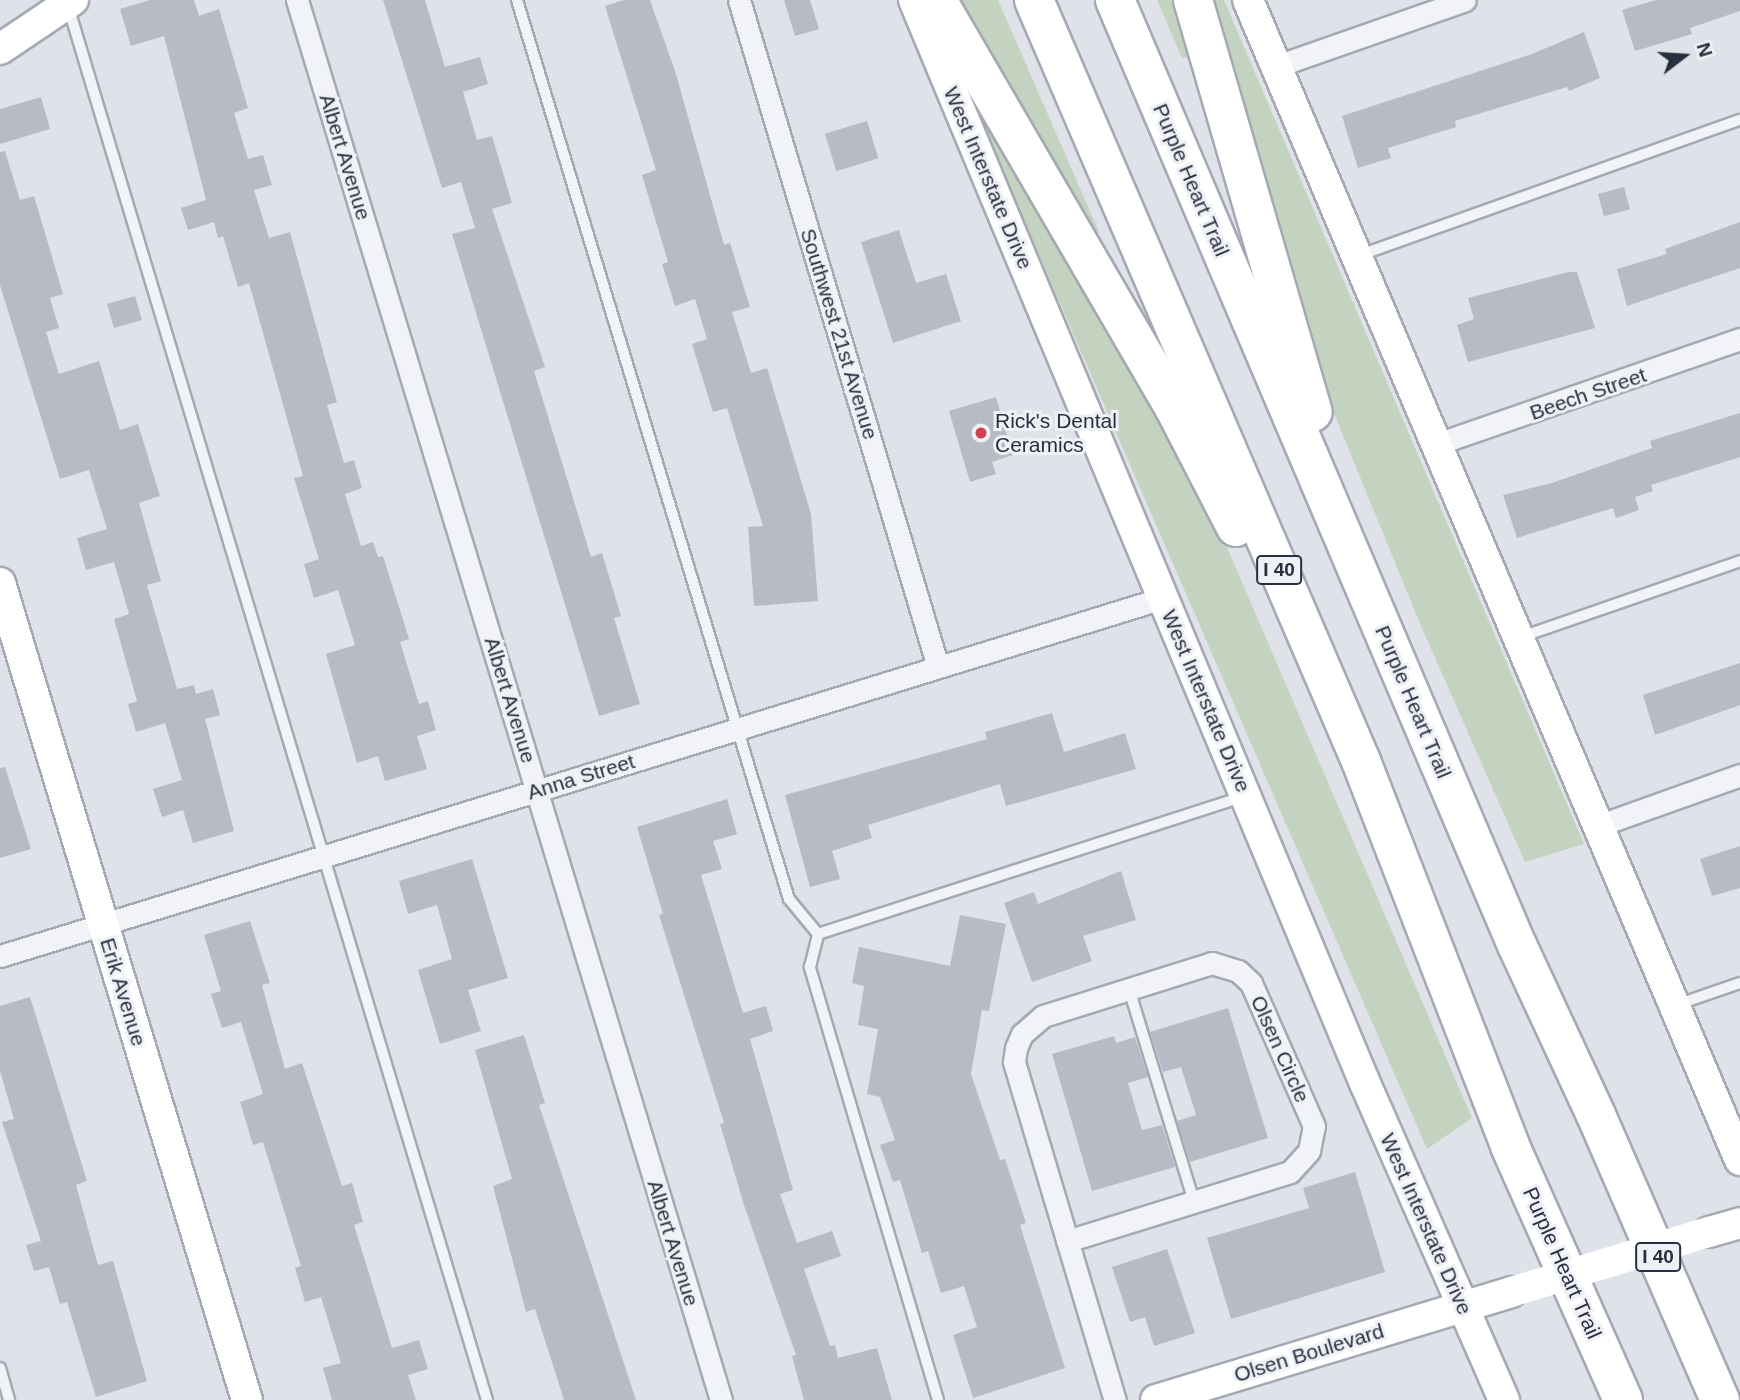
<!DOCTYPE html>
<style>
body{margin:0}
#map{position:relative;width:1740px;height:1400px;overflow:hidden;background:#dfe2e9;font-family:Helvetica,sans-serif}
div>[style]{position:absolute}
.green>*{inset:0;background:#c4d3c0}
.building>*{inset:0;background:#b6bbc6;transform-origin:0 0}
.roads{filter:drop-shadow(2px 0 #a4a9b3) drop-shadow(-2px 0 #a4a9b3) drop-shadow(0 2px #a4a9b3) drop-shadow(0 -2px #a4a9b3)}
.lane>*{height:10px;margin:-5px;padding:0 5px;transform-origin:5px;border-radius:5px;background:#f2f3f7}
.street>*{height:21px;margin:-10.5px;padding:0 10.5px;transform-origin:10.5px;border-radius:10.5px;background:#f2f3f7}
.secondary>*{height:30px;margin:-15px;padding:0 15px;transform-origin:15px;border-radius:15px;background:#fff}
.highway>*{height:38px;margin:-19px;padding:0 19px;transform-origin:19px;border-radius:19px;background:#fff}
.secondary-bridge>*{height:30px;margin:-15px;padding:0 15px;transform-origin:15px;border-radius:15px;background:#fff}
.dots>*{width:19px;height:19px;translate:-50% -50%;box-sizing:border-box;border:4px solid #eff1f6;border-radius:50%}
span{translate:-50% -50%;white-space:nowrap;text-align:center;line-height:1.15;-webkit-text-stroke:6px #eff1f6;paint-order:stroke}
.shield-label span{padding:2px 5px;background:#eff1f6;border:2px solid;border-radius:5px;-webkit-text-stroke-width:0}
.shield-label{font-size:19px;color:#282f40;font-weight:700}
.street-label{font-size:21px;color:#282f40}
.poi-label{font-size:21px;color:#282f40}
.left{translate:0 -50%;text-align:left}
.north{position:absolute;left:1649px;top:21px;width:70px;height:70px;-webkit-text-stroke:5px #eff1f6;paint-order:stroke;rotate:73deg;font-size:19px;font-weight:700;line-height:28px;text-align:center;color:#282f40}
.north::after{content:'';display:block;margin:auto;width:24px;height:32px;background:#282f40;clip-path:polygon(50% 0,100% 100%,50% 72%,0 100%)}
</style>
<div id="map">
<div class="green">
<i style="clip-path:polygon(951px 0,998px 0,1099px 232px,1086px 234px)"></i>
<i style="clip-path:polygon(1157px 0,1179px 0,1195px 56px,1182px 58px)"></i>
<i style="clip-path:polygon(1203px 0,1224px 0,1584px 844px,1525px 862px,1421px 626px,1299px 328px)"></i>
<i style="clip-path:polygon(992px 112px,1190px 461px,1472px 1118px,1427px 1149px,980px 119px)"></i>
</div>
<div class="building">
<i style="clip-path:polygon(150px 0,194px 0,199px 16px,219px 9px,248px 108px,234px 113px,248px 159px,263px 155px,272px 185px,254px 190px,269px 238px,290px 232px,337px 402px,327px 405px,344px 463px,354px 460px,362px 488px,345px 494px,361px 546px,373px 542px,378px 557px,383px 556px,409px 639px,400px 642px,419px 704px,428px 701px,436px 730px,417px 736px,427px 769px,385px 781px,378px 756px,357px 763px,326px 654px,355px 645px,338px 590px,314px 598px,304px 564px,319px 559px,294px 478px,303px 476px,249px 283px,238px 287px,223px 236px,218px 238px,214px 222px,188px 230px,181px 208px,206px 200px,164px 36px,131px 46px,120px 9px)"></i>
<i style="clip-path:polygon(383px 0,425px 0,445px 67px,480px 57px,488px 84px,463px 92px,477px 140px,492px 136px,512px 203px,492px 209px,545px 367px,534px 371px,591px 557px,602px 553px,621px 616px,614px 618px,640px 704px,599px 716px,452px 234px,475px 228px,461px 182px,442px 188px)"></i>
<i style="clip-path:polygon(624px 0,650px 0,676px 74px,724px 245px,730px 243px,750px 307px,732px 312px,751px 373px,767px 368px,811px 514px,818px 601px,754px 606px,748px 527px,763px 526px,727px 408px,713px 412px,692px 344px,707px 339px,695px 299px,675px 306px,662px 264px,668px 262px,642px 175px,656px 170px,605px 6px)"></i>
<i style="clip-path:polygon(784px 0,810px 0,819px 29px,795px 36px)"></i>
<i style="clip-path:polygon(1656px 0,1740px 0,1740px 11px,1690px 28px,1692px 34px,1635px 51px,1622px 10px)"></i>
<i style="clip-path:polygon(1584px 32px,1600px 78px,1569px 91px,1567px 87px,1455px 121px,1456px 127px,1388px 148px,1391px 158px,1358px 168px,1342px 116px,1532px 54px)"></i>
<i style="clip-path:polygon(41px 97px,50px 129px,0 144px,0 109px)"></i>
<i style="left:867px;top:121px;width:39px;height:44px;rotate:73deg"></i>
<i style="clip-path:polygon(5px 151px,20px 200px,34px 196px,63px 294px,50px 298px,59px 328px,46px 332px,59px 374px,99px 361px,120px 430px,138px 424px,160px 496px,139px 503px,161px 581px,147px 585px,177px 689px,194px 685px,196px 694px,213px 689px,220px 715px,205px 719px,234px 831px,193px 843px,183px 810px,162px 817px,153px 789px,182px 780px,165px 723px,136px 732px,128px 704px,137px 701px,114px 619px,129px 614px,114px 562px,86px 570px,77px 538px,107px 529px,89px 470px,60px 479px,0 285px,0 152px)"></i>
<i style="left:1624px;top:187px;width:23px;height:27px;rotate:75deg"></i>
<i style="clip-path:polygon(1740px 222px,1740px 268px,1627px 306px,1617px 269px,1667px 254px,1665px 249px)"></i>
<i style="clip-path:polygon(899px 230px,916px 283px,946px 274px,961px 321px,893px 343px,861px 242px)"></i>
<i style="clip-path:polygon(1568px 272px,1577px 272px,1595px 328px,1468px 362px,1457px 325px,1474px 319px,1468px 298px)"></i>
<i style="left:135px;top:296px;width:25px;height:29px;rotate:74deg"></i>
<i style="clip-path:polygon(996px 397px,1013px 455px,992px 462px,996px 474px,970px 482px,949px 411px)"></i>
<i style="clip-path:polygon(1740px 413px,1740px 457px,1651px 485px,1653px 491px,1635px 497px,1639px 510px,1616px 518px,1613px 508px,1517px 538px,1503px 495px,1552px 483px,1652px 448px,1650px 441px)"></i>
<i style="clip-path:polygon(1740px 663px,1740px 705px,1655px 735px,1643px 695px)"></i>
<i style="clip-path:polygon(1052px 713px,1064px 752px,1125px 733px,1136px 769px,1006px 806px,1000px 784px,868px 825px,872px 838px,832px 851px,840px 879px,810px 887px,785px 795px,987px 739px,985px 732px)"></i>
<i style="clip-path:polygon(5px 767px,31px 849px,0 858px,0 768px)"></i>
<i style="clip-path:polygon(727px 799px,737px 834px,713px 841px,722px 869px,701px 875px,743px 1013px,766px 1006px,773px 1031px,750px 1039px,793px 1190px,780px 1194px,797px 1243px,832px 1231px,841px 1256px,804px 1269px,830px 1346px,835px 1345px,838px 1358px,877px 1348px,892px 1400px,804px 1400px,792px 1356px,796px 1355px,744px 1205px,720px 1124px,724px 1123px,659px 915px,663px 914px,637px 827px)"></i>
<i style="clip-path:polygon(1740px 846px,1740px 888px,1712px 896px,1700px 859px)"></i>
<i style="clip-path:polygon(472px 859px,508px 978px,468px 990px,481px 1031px,440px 1044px,418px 970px,452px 959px,437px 905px,408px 914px,399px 881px)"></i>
<i style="clip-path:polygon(1121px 871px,1136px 920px,1083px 936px,1092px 961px,1032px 982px,1004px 903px,1034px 892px,1038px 904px)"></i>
<i style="clip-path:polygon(960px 915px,1006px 924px,989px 1011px,982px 1010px,971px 1074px,1000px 1160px,1005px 1159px,1026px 1223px,1020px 1225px,1065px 1368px,973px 1398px,953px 1335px,977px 1327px,964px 1286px,941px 1293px,928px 1251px,922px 1253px,900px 1180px,893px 1182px,880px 1145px,895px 1140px,880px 1097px,867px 1094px,878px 1029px,858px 1025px,864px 986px,852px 983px,859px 947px,950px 966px)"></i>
<i style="clip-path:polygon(250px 921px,270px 983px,262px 985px,285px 1069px,302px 1063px,342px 1186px,352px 1183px,363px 1222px,354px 1225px,392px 1348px,419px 1340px,428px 1369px,408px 1375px,416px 1400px,332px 1400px,323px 1368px,341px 1363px,321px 1297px,305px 1302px,295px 1268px,301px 1266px,263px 1142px,253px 1145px,240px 1102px,263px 1094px,241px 1022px,222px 1028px,211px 994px,221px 991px,204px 935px)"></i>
<i style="clip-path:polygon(30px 997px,87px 1181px,76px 1185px,98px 1265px,113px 1261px,147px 1381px,96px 1397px,67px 1302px,60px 1304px,49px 1267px,34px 1271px,26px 1245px,41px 1241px,2px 1122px,14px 1119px,0 1071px,0 1006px)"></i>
<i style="clip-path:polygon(1228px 1008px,1268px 1138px,1190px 1162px,1177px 1121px,1196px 1115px,1181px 1067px,1163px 1072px,1150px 1032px)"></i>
<i style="clip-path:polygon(524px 1035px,545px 1103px,539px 1105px,636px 1400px,564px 1400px,535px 1309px,526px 1312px,493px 1186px,512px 1179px,475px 1050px)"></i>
<i style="clip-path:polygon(1114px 1036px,1116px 1043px,1135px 1037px,1148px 1077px,1128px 1083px,1142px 1130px,1162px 1125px,1175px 1167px,1092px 1191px,1052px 1054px)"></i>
<i style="clip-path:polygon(1355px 1172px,1385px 1272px,1231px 1319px,1207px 1238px,1309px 1208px,1303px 1188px)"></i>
<i style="clip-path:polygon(1167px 1249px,1195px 1333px,1154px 1346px,1145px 1317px,1130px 1322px,1112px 1267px)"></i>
</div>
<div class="roads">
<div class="lane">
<i style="left:517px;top:0;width:939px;rotate:73.17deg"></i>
<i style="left:789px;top:899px;width:45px;rotate:50.4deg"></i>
<i style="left:68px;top:6px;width:1456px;rotate:73.27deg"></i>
<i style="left:1360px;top:255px;width:403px;rotate:-19.6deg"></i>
<i style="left:1521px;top:637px;width:232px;rotate:-19.1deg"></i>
<i style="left:1129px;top:989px;width:223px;rotate:73deg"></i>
<i style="left:1676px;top:1005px;width:68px;rotate:-19deg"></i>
<i style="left:0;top:1368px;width:33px;rotate:74deg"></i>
<i style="left:938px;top:1400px;width:452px;rotate:-106.5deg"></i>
<i style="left:810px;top:967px;width:34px;rotate:-76deg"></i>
<i style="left:818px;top:934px;width:447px;rotate:-17.9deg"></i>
</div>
<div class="street">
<i style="left:297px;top:0;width:1463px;rotate:73.15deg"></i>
<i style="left:739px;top:0;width:696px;rotate:73.39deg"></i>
<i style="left:1274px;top:67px;width:202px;rotate:-19.3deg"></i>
<i style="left:1434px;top:445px;width:324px;rotate:-19.1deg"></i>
<i style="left:1597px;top:826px;width:152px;rotate:-19.6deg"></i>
<i style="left:0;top:956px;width:1217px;rotate:-17.11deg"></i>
<i style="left:1067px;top:1241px;width:233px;rotate:-17.2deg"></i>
<i style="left:1290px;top:1172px;width:28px;rotate:-48deg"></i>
<i style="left:1309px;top:1151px;width:25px;rotate:-79deg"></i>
<i style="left:1314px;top:1126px;width:156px;rotate:-113.8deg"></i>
<i style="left:1251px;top:983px;width:18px;rotate:-137deg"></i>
<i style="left:1238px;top:971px;width:27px;rotate:-163deg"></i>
<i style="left:1212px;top:963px;width:177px;rotate:162.6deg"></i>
<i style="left:1043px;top:1016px;width:28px;rotate:139deg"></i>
<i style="left:1022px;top:1034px;width:15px;rotate:113deg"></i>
<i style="left:1016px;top:1048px;width:14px;rotate:98deg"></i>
<i style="left:1014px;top:1062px;width:353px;rotate:73.4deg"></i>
</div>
<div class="secondary">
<i style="left:914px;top:0;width:1171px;rotate:67.4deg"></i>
<i style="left:1364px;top:1081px;width:348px;rotate:66.3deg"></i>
<i style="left:1248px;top:0;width:1260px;rotate:67.02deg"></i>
<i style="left:0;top:49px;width:88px;rotate:-33.9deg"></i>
<i style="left:0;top:583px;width:854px;rotate:73.18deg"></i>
<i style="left:1709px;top:1232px;width:32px;rotate:-16deg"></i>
<i style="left:1156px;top:1400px;width:371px;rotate:-16.9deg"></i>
</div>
<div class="highway">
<i style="left:937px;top:0;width:471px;rotate:59.8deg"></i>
<i style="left:1174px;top:407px;width:135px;rotate:62.7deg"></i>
<i style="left:1034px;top:0;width:828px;rotate:66.75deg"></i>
<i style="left:1361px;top:761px;width:413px;rotate:68.8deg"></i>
<i style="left:1510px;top:1146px;width:278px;rotate:66deg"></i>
<i style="left:1115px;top:0;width:1027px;rotate:66.96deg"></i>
<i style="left:1517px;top:945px;width:187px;rotate:65.1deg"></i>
<i style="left:1596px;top:1115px;width:311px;rotate:66.5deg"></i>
<i style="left:1193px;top:0;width:429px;rotate:73.8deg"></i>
</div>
</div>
<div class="secondary-bridge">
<i style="left:1511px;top:1292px;width:207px;rotate:-16.9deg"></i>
</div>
<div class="dots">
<i style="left:981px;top:433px;background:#d1414e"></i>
</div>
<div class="shield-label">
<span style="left:1279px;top:570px">I 40</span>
<span style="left:1658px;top:1257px">I 40</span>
</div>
<div class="street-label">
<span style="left:345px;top:157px;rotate:73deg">Albert Avenue</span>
<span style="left:988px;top:178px;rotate:67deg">West Interstate Drive</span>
<span style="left:1191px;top:180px;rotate:67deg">Purple Heart Trail</span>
<span style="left:839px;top:334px;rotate:73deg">Southwest 21st Avenue</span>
<span style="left:1588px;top:394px;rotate:-19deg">Beech Street</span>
<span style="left:510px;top:700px;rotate:73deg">Albert Avenue</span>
<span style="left:1206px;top:701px;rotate:67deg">West Interstate Drive</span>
<span style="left:1413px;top:702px;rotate:67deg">Purple Heart Trail</span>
<span style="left:581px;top:777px;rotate:-17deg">Anna Street</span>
<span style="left:123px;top:992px;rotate:73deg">Erik Avenue</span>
<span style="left:1280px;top:1049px;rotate:66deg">Olsen Circle</span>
<span style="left:1426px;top:1224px;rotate:66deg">West Interstate Drive</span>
<span style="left:673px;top:1243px;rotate:73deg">Albert Avenue</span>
<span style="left:1562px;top:1263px;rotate:66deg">Purple Heart Trail</span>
<span style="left:1309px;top:1353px;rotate:-17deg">Olsen Boulevard</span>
</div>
<div class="poi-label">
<span class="left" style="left:995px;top:433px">Rick's Dental<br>Ceramics</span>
</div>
<div class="north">N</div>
</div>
